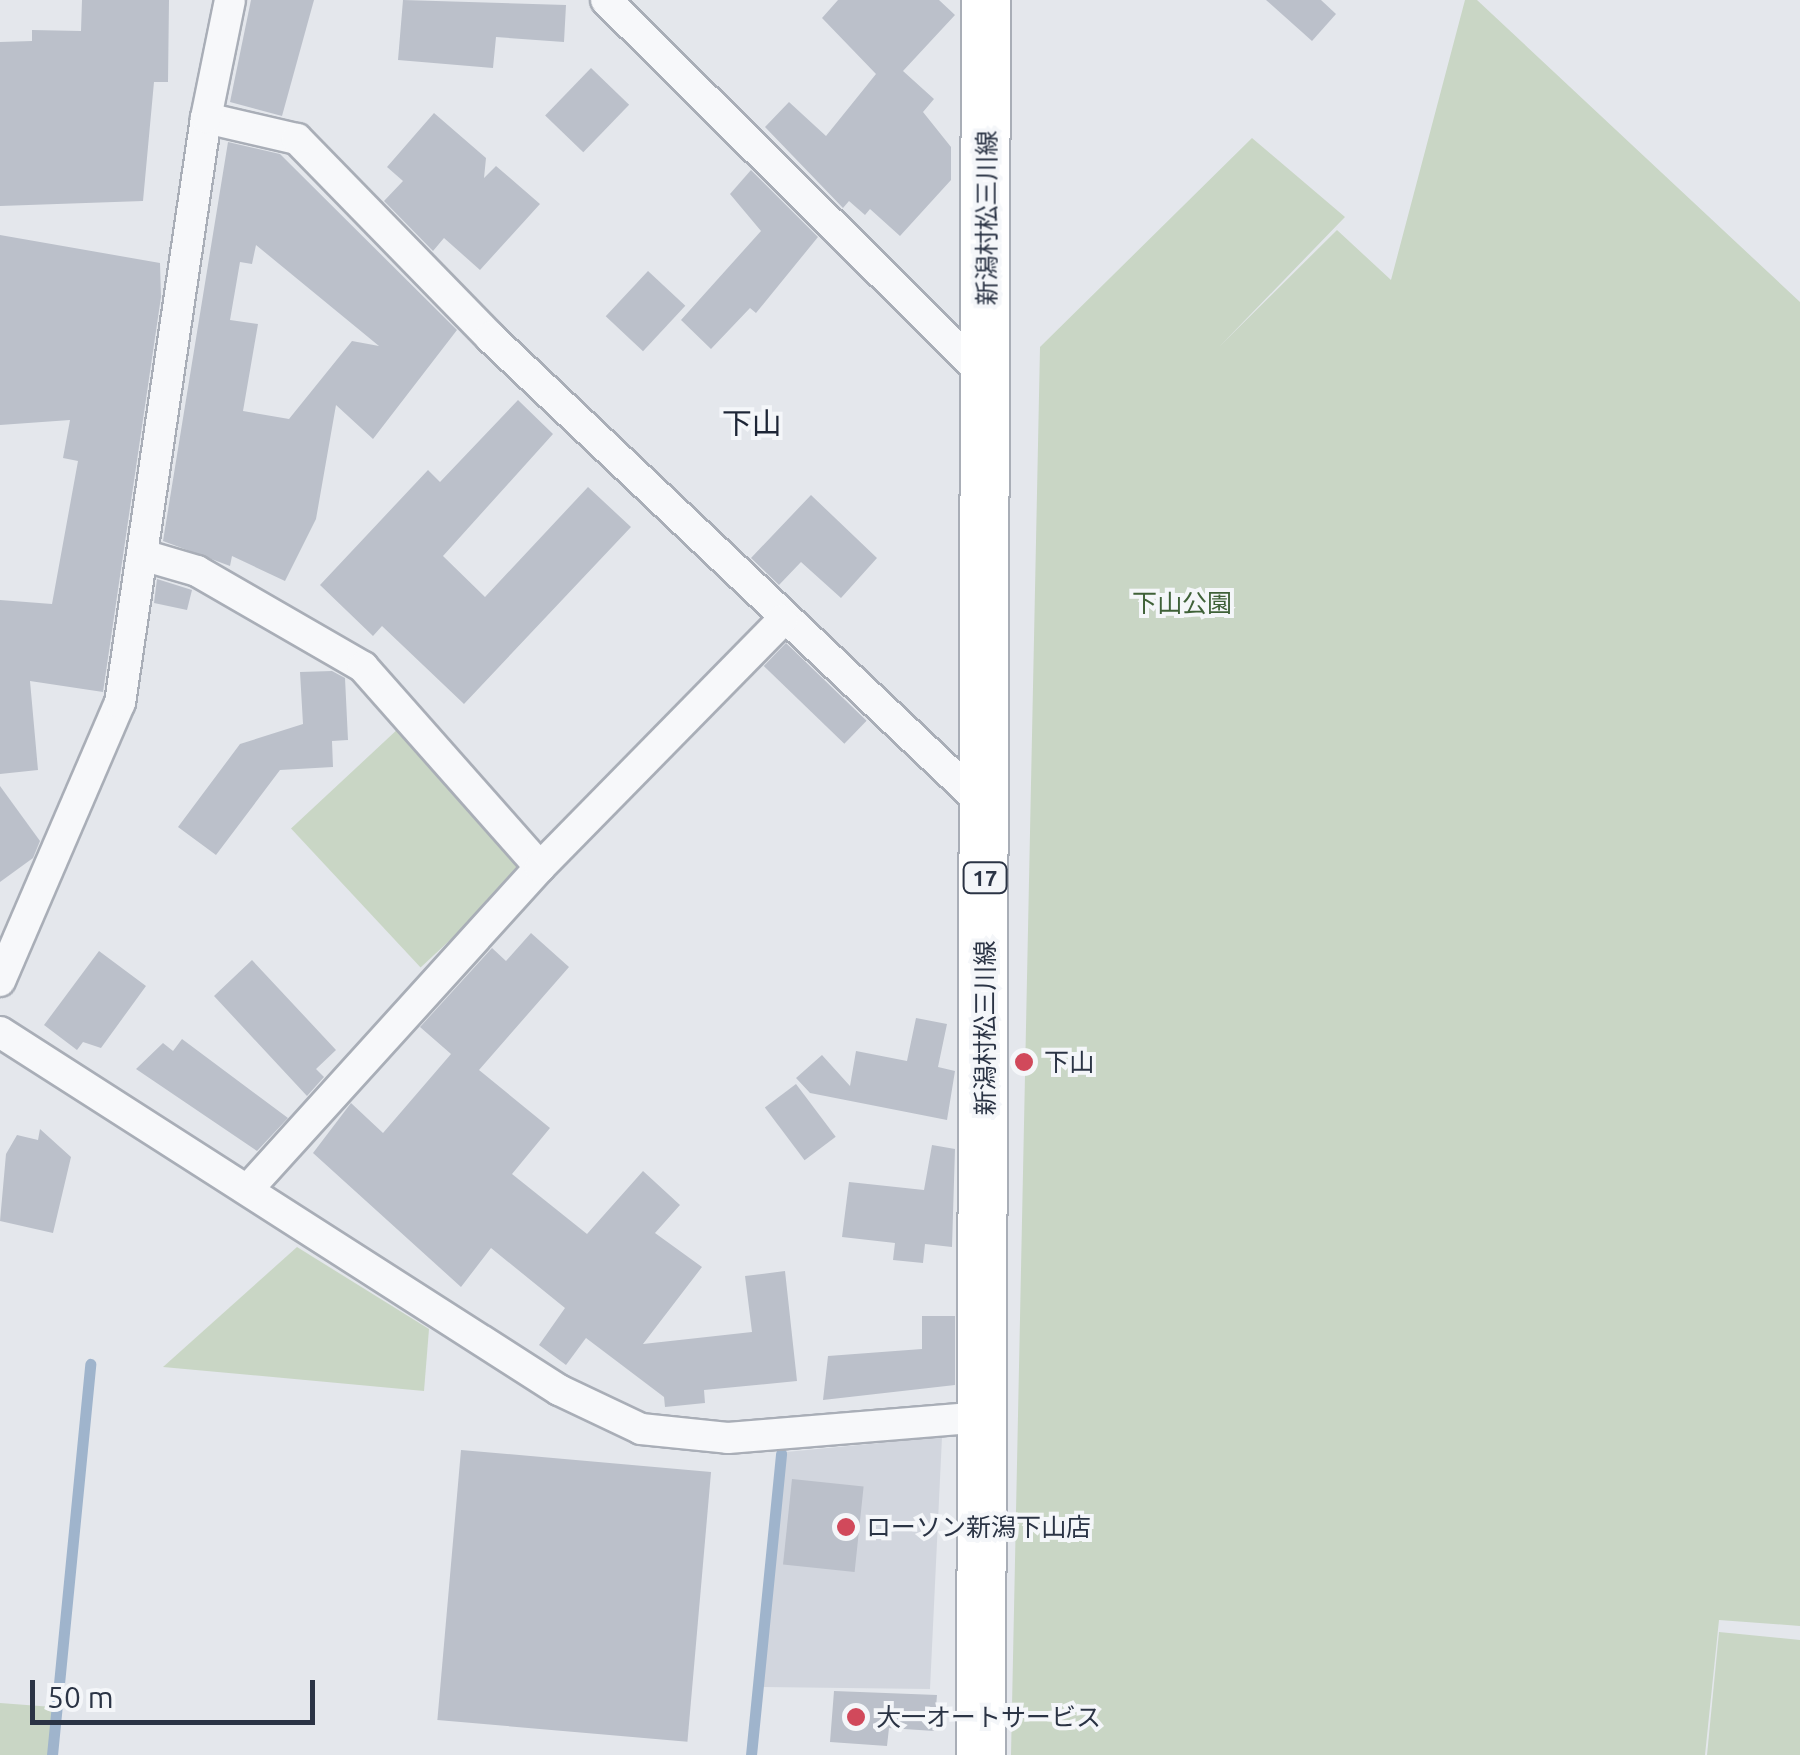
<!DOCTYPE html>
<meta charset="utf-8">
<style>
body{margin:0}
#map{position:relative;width:1800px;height:1755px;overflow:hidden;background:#e4e7ec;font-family:Ubuntu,"Noto Sans JP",sans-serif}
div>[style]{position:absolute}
.built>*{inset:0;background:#d2d6de}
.green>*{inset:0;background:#c9d6c5;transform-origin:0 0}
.stream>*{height:11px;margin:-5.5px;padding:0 5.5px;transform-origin:5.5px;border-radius:5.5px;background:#9fb4cc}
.building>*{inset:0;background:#bbc0ca;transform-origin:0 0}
.roads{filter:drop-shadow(2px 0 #a9aeb7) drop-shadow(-2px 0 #a9aeb7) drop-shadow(0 2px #a9aeb7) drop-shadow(0 -2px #a9aeb7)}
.street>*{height:30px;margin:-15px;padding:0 15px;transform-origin:15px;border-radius:15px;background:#f7f8fa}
.primary>*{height:48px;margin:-24px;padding:0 24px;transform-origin:24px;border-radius:24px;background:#fff}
.dots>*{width:28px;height:28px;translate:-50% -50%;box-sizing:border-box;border:5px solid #f4f6f9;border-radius:50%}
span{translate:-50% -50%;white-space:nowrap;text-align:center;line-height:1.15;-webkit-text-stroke:8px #f4f6f9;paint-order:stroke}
.shield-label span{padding:2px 8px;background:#f4f6f9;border:2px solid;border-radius:8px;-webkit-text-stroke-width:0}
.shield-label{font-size:22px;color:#2b3445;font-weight:700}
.street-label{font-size:25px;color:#2b3445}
.park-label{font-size:25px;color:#3f6138}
.poi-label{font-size:25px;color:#2b3445}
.left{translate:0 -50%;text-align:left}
.quarter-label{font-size:30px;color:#1d2536}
.scale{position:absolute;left:30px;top:1680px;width:285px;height:45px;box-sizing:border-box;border:5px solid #2b3445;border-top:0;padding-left:12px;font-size:30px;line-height:35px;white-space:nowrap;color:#2b3445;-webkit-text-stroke:8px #f4f6f9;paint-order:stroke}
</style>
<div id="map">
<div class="built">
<i style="clip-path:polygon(942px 1437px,930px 1689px,763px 1687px,786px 1452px)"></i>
</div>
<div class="green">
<i style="clip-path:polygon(1465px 0,1477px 0,1800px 302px,1800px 1626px,1719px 1620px,1705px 1755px,1011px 1755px,1040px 347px,1252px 138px,1345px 217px,1220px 346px,1337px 230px,1391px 280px)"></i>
<i style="left:400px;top:727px;width:190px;height:149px;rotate:47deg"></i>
<i style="clip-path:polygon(297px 1247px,429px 1329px,424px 1391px,163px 1367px)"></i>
<i style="clip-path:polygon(1719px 1632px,1800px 1640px,1800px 1755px,1707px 1755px)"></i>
<i style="clip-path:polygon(0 1703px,53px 1707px,48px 1755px,0 1755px)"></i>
</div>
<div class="stream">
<i style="left:52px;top:1755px;width:393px;rotate:-84.4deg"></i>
<i style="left:751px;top:1755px;width:303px;rotate:-84.3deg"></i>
</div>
<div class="building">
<i style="clip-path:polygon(82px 0,169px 0,168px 82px,154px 82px,143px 201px,0 206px,0 42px,32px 41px,32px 30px,81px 31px)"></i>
<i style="clip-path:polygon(251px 0,314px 0,282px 116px,230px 102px)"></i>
<i style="clip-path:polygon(403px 0,566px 5px,564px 42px,496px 37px,493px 68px,398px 60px)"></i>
<i style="clip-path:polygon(838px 0,939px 0,955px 15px,903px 71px,934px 99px,923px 112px,951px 147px,951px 180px,900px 236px,870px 209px,865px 215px,849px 201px,843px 208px,765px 127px,789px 102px,826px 136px,876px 74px,822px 18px)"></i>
<i style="clip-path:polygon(1266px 0,1321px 0,1336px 14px,1312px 41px)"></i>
<i style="left:591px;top:68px;width:53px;height:66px;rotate:44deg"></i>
<i style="clip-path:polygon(434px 113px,486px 158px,484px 178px,496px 166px,540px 204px,480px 270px,444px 238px,433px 251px,384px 201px,403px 181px,387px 167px)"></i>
<i style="clip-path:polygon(evenodd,228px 142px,280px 154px,457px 330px,373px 439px,336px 405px,316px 519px,285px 581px,232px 556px,230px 566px,163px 541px,228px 142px,256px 245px,379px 346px,352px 341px,289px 419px,243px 411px,258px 324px,230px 320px,240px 262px,252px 264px,256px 245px)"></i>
<i style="clip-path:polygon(751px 170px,818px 237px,756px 313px,750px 308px,711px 349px,681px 320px,761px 231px,730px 194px)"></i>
<i style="clip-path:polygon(0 235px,160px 263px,161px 297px,103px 692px,30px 681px,38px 770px,0 774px,0 600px,52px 604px,78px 461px,63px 458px,70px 420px,0 425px)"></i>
<i style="left:648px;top:271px;width:51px;height:62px;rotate:43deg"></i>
<i style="clip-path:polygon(518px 400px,553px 434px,443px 556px,485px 597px,588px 487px,631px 527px,464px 704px,382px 626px,373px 636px,320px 585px,428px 470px,440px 482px)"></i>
<i style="clip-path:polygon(811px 495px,877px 558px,841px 598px,801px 562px,779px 585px,751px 558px)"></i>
<i style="clip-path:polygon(157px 579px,192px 590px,187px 610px,154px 603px)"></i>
<i style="left:786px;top:643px;width:112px;height:32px;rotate:44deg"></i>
<i style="clip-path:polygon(332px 671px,345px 678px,348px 740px,332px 741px,333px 767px,280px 770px,216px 855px,178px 827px,240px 744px,303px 724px,300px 672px)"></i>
<i style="clip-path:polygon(0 786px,40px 841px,33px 858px,0 882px)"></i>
<i style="clip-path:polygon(531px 933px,569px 967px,479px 1070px,550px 1128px,512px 1174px,587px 1234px,643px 1171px,680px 1205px,655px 1233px,702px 1267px,643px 1344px,752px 1332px,745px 1276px,785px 1271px,797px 1381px,704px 1390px,705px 1403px,665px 1407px,664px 1397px,586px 1338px,566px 1365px,539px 1345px,565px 1308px,491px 1248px,461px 1287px,313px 1153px,351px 1103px,383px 1133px,451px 1054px,420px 1027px,492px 948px,506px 961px)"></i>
<i style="clip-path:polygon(99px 951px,146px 986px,101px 1048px,83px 1042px,77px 1050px,44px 1025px)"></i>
<i style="clip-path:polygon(252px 960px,336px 1050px,316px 1069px,324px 1077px,307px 1096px,214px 996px)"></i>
<i style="clip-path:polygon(916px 1018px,947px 1024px,938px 1067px,955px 1071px,947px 1120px,810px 1093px,796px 1078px,822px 1055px,850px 1086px,856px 1051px,907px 1061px)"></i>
<i style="clip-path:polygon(182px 1039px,288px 1118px,257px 1151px,136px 1069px,163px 1043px,173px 1051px)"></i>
<i style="left:796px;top:1084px;width:66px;height:39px;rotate:53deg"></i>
<i style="clip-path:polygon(40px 1129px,71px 1157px,53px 1233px,0 1221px,6px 1154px,17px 1135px,38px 1140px)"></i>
<i style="clip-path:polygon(932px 1145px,955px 1149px,952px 1247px,925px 1244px,923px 1263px,893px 1260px,895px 1243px,842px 1237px,849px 1182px,924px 1190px)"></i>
<i style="clip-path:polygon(922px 1316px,955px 1316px,955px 1385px,823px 1400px,828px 1356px,922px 1349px)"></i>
<i style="left:461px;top:1450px;width:251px;height:271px;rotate:5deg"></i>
<i style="left:792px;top:1479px;width:72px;height:86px;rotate:6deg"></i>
<i style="clip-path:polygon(834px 1691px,937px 1695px,934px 1731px,889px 1728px,887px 1746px,830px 1742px)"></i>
</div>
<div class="roads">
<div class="street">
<i style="left:606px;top:0;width:537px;rotate:44.77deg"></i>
<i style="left:206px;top:118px;width:93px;rotate:13deg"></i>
<i style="left:297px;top:139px;width:277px;rotate:45.7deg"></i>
<i style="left:490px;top:337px;width:682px;rotate:43.46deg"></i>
<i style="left:146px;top:556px;width:53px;rotate:16.4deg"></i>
<i style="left:197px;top:571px;width:192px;rotate:30deg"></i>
<i style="left:363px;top:667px;width:267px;rotate:48.5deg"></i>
<i style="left:0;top:981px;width:303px;rotate:-66.7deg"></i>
<i style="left:120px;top:703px;width:591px;rotate:-81.64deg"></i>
<i style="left:206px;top:118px;width:120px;rotate:-78.5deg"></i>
<i style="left:0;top:1032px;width:664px;rotate:32.64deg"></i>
<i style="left:559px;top:1390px;width:91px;rotate:25.4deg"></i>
<i style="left:641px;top:1429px;width:87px;rotate:5.9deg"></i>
<i style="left:728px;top:1438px;width:259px;rotate:-4.7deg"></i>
<i style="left:249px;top:1188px;width:433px;rotate:-47.8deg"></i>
<i style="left:540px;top:867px;width:346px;rotate:-45.5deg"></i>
</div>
<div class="primary">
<i style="left:981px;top:1755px;width:1755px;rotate:-89.84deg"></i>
</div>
</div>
<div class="dots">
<i style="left:1024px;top:1062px;background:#d1495b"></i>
<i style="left:846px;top:1527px;background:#d1495b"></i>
<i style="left:856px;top:1717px;background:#d1495b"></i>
</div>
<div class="shield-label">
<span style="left:985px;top:878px">17</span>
</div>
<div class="street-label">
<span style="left:987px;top:218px;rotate:-90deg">新潟村松三川線</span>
<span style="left:985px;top:1028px;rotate:-90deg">新潟村松三川線</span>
</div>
<div class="park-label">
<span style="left:1182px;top:603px">下山公園</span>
</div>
<div class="poi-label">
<span class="left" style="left:1044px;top:1062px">下山</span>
<span class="left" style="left:866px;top:1527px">ローソン新潟下山店</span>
<span class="left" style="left:876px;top:1717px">大一オートサービス</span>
</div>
<div class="quarter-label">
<span style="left:752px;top:423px">下山</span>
</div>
<div class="scale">50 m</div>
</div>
